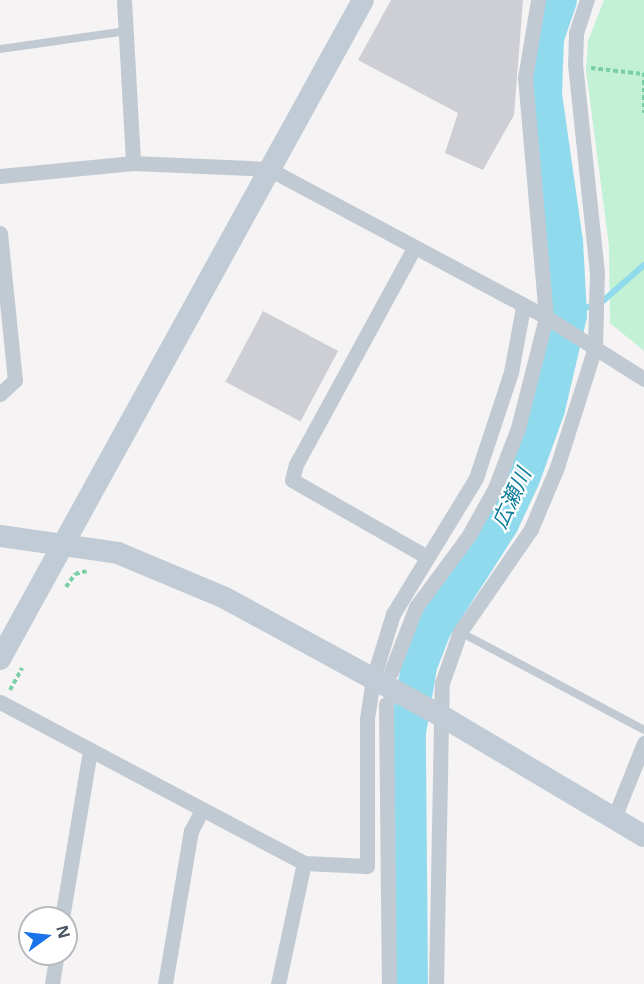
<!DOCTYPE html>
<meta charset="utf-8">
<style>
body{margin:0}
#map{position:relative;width:644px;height:984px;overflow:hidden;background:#f5f3f3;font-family:"Open Sans","Noto Sans JP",sans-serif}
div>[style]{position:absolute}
.green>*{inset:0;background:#c3f1d5}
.stream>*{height:6px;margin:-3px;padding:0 3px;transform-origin:3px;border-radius:3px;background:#90daee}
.river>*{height:36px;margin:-18px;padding:0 18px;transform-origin:18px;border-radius:18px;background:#90daee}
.building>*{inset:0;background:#cdcfd5;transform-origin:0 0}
.path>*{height:4px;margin-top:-2px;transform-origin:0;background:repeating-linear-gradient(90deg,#7ad0a6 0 4.5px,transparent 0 7.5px)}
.lane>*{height:8px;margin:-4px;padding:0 4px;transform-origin:4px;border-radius:4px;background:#c1cad2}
.street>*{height:15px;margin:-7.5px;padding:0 7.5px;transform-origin:7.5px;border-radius:7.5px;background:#c1cad2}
.secondary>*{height:22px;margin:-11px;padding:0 11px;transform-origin:11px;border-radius:11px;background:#c1cbd6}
span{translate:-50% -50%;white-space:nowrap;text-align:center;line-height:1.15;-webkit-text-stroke:4.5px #fff;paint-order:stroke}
.water-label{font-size:21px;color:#0c7c9b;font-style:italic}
.north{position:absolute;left:18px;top:906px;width:60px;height:60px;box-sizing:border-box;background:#fff;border:2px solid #b7bbc0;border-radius:50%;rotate:75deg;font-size:16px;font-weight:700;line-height:24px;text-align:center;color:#4a5661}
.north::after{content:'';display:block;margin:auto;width:21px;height:27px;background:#1a73e8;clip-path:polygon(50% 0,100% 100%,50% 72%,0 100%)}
</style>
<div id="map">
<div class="green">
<i style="clip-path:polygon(604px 0,644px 0,644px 351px,610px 323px,609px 246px,586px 70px,588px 41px)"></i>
</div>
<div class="stream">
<i style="left:569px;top:315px;width:38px;rotate:-23deg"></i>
<i style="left:604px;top:300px;width:53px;rotate:-41.2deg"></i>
</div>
<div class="river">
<i style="left:410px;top:984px;width:252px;rotate:-90.5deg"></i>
<i style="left:408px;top:732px;width:67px;rotate:-80.5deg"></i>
<i style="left:419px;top:666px;width:40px;rotate:-69deg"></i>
<i style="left:433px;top:629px;width:126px;rotate:-57.3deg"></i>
<i style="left:501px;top:523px;width:50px;rotate:-65deg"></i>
<i style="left:522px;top:478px;width:73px;rotate:-70.1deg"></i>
<i style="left:547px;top:409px;width:97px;rotate:-76.8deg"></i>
<i style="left:569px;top:315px;width:73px;rotate:-93.1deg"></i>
<i style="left:565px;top:242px;width:148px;rotate:-98.1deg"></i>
<i style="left:544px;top:95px;width:57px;rotate:-88deg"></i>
<i style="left:546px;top:38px;width:40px;rotate:-71.1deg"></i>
</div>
<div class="building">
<i style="clip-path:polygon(391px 0,523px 0,514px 115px,483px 170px,445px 153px,458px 113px,358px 60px)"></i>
<i style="left:263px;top:311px;width:85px;height:80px;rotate:28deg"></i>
</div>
<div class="path">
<i style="left:591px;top:68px;width:53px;rotate:6.5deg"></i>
<i style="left:644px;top:73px;width:40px;rotate:90deg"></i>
<i style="left:66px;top:587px;width:16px;rotate:-55deg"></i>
<i style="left:75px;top:574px;width:12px;rotate:-14deg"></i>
<i style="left:10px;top:690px;width:25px;rotate:-61deg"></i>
</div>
<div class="lane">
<i style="left:0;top:49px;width:128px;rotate:-8.1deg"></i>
<i style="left:460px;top:632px;width:208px;rotate:28deg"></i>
</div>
<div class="street">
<i style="left:124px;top:0;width:163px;rotate:86.8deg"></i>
<i style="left:0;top:176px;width:134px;rotate:-5.6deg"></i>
<i style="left:133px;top:163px;width:136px;rotate:2.5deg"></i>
<i style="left:269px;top:169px;width:314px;rotate:28.1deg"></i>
<i style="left:546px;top:317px;width:116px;rotate:32.3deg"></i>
<i style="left:0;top:233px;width:148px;rotate:84.2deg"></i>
<i style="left:15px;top:380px;width:21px;rotate:137deg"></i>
<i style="left:414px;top:248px;width:246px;rotate:118.6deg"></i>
<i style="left:296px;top:464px;width:16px;rotate:104deg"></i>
<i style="left:292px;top:480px;width:155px;rotate:29.7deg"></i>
<i style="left:391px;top:672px;width:70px;rotate:-69deg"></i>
<i style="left:416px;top:607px;width:89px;rotate:-53.6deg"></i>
<i style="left:469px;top:535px;width:54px;rotate:-61deg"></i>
<i style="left:495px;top:488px;width:64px;rotate:-69deg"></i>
<i style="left:518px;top:428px;width:114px;rotate:-75.8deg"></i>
<i style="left:546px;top:317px;width:240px;rotate:-95deg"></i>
<i style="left:525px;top:78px;width:79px;rotate:-80.5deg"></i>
<i style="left:0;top:702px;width:344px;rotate:27.9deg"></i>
<i style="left:304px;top:863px;width:63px;rotate:2.7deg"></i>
<i style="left:367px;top:866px;width:147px;rotate:-90deg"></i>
<i style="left:367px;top:719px;width:40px;rotate:-81.5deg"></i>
<i style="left:373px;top:679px;width:68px;rotate:-72.9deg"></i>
<i style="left:393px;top:614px;width:159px;rotate:-58.6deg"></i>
<i style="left:476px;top:478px;width:112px;rotate:-71.7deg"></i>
<i style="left:511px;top:372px;width:66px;rotate:-79.5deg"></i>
<i style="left:386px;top:704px;width:280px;rotate:89.4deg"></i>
<i style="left:614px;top:818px;width:81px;rotate:-68.2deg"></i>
<i style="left:62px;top:918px;width:169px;rotate:-80.5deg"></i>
<i style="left:52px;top:984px;width:30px;rotate:-81deg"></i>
<i style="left:165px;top:984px;width:155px;rotate:-80.4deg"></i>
<i style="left:191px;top:831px;width:24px;rotate:-62deg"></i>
<i style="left:278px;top:984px;width:124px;rotate:-77.9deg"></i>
<i style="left:436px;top:984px;width:301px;rotate:-88.9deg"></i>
<i style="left:442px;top:683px;width:54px;rotate:-70.6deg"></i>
<i style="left:460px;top:632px;width:125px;rotate:-55.4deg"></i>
<i style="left:531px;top:529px;width:67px;rotate:-67.2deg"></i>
<i style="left:557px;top:467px;width:126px;rotate:-72.4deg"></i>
<i style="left:595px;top:347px;width:74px;rotate:-88.5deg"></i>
<i style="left:597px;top:273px;width:210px;rotate:-96deg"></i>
<i style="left:575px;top:64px;width:31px;rotate:-88deg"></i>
<i style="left:576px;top:33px;width:35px;rotate:-72deg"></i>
</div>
<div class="secondary">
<i style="left:0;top:536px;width:119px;rotate:8.2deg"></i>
<i style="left:118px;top:553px;width:116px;rotate:22.8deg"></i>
<i style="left:225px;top:598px;width:245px;rotate:28.6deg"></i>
<i style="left:440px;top:715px;width:237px;rotate:30.7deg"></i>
<i style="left:0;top:659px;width:752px;rotate:-61.15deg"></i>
</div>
<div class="water-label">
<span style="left:511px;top:498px;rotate:-65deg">広瀬川</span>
</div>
<div class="north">N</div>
</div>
